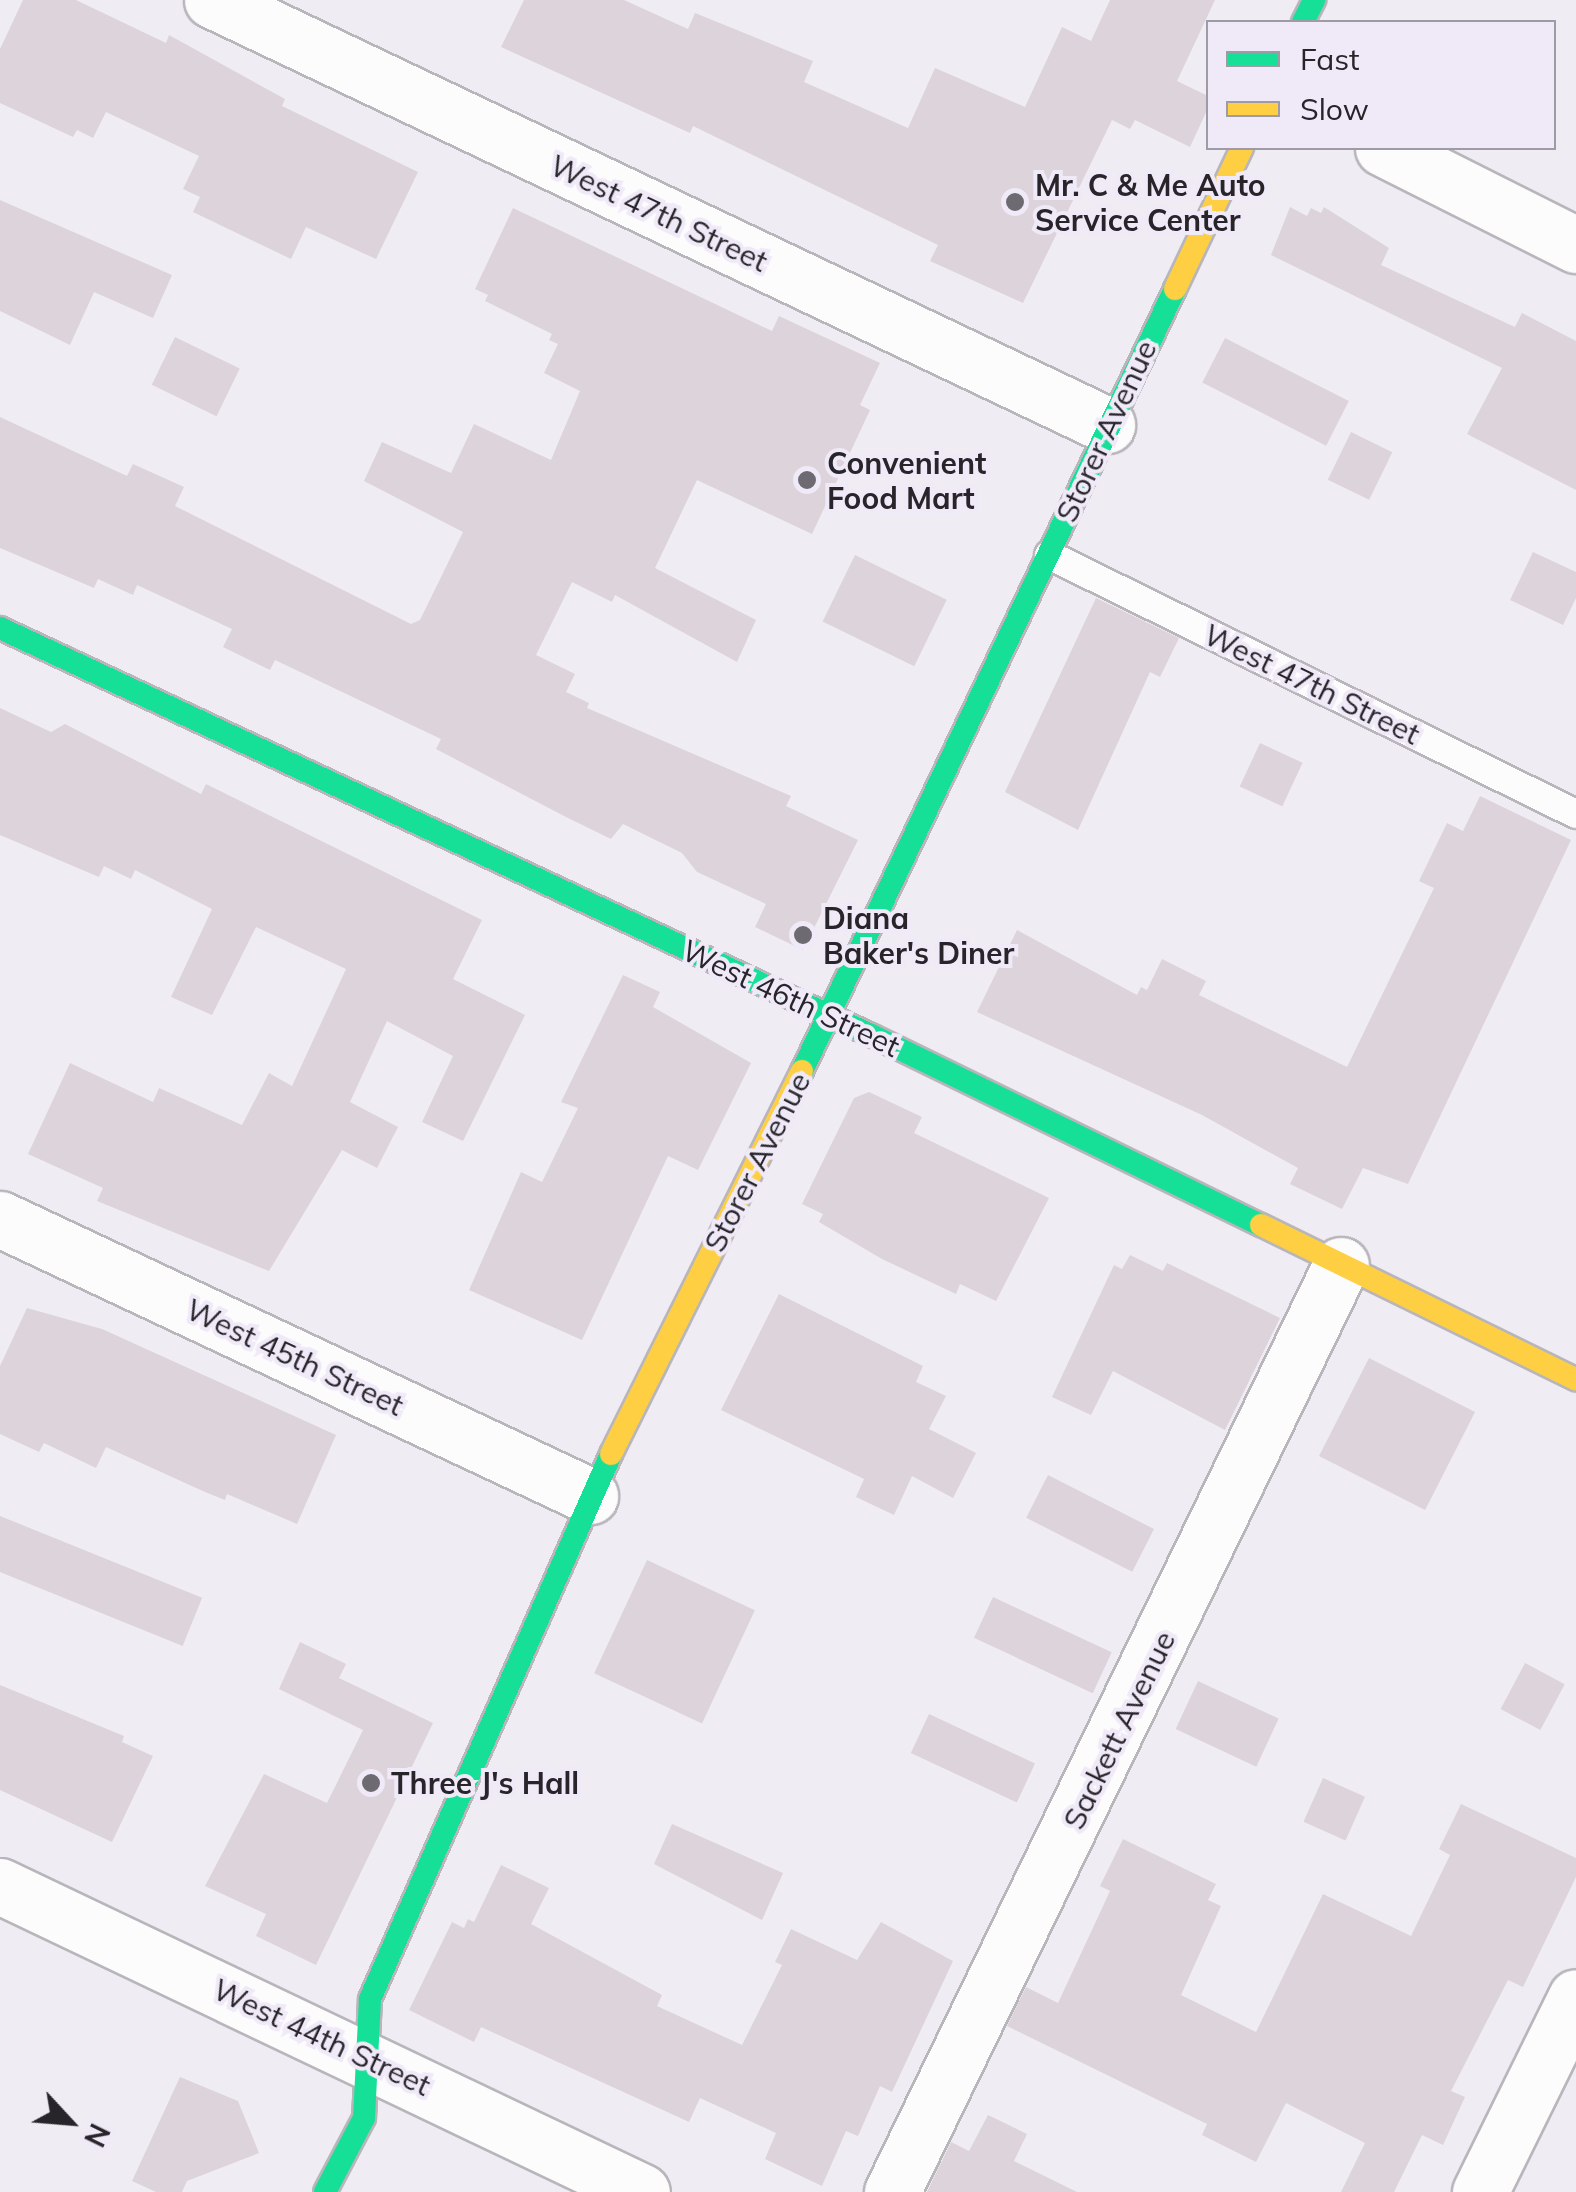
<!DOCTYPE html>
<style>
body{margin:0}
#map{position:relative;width:1576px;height:2192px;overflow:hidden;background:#f0ecf4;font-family:Mulish,sans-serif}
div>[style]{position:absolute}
.building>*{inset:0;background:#ddd3da;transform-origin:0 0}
.roads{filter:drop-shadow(2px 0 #b8b5bb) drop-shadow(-2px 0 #b8b5bb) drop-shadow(0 2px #b8b5bb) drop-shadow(0 -2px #b8b5bb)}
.lane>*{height:28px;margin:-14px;padding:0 14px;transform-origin:14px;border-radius:14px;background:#fdfcfd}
.street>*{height:55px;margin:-27.5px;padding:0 27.5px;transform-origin:27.5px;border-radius:27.5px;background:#fdfcfd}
.fast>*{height:22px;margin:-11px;padding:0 11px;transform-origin:11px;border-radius:11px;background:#16e098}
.slow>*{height:22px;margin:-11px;padding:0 11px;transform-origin:11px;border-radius:11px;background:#ffcf43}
.dots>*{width:28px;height:28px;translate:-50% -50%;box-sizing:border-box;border:5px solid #efe9f8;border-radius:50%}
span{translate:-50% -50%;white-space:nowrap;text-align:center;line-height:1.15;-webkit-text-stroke:8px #efe9f8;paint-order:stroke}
.poi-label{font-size:30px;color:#27252a;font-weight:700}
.left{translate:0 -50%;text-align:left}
.street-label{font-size:30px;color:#27252a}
.legend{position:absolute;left:1206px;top:20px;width:350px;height:130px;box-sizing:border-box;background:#efe9f8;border:2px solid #9f9ba6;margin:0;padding:12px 18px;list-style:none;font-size:30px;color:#27252a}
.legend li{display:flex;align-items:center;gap:20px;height:50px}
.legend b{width:50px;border:2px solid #9f9ba6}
.north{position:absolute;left:20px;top:2072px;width:100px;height:100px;-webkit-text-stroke:8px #efe9f8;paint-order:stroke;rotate:116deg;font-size:28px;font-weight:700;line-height:40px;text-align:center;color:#27252a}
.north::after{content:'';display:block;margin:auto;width:35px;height:45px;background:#27252a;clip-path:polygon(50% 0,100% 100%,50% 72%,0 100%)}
</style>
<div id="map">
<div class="building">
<i style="clip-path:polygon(23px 0,76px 0,166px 43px,169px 35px,285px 99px,282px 106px,418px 172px,376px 259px,306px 227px,291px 259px,193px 212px,200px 197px,183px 189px,199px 156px,106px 112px,93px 138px,77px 130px,73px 137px,0 103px,0 49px)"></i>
<i style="clip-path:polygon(524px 0,624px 0,688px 29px,695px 13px,813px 61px,804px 82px,908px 128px,935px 68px,1025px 107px,1062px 27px,1091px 41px,1110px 0,1215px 0,1177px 81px,1208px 96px,1208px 108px,1190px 147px,1135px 120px,1130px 129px,1112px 120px,1023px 303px,930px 261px,938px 245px,693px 126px,690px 133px,501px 47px)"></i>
<i style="clip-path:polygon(0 200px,172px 275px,153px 318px,94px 292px,70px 345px,0 311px)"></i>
<i style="clip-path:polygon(1290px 207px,1307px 216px,1311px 208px,1321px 213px,1324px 207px,1389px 248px,1381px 265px,1515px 327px,1522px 313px,1576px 341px,1576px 490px,1467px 434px,1502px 368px,1271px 255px)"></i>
<i style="clip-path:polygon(513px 208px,772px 331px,779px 316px,880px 363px,860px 405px,870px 410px,812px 534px,697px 480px,655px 568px,756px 620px,737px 662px,615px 595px,612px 602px,572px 582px,536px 655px,575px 674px,566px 692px,589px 703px,587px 708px,791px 796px,786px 806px,858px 840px,803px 950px,755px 927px,766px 904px,697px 872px,682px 853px,623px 824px,611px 839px,566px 817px,436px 749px,441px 739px,275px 660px,270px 670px,223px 647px,232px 629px,137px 585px,133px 595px,98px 579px,94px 588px,0 548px,0 417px,127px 476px,133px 464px,184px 487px,175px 506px,411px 624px,420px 620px,463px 532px,364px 481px,382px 442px,451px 473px,474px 424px,551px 460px,580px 391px,544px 373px,558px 344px,549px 340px,552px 334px,485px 301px,488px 295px,475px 289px)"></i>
<i style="left:175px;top:337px;width:72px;height:53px;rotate:26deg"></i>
<i style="left:1225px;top:338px;width:139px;height:50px;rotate:27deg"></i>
<i style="left:1351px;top:432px;width:46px;height:53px;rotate:26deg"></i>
<i style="clip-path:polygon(1533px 552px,1576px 572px,1576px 598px,1563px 625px,1510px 600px)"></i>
<i style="left:855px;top:555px;width:102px;height:74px;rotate:26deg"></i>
<i style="clip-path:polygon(1096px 598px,1179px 638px,1160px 677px,1150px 672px,1078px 830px,1005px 792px)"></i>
<i style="clip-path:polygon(0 708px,51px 732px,65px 724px,201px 794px,206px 784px,482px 920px,453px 979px,525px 1015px,463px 1141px,422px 1122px,453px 1056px,387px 1021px,350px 1102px,398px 1127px,377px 1168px,342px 1150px,269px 1271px,97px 1201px,103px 1188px,28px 1154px,70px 1063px,153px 1102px,159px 1088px,242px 1125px,269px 1073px,292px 1086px,346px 969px,256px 927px,212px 1015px,171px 997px,212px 909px,135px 870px,131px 879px,104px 866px,99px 877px,0 835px)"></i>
<i style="left:1260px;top:743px;width:47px;height:48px;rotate:25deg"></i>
<i style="clip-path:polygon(1480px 796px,1571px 840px,1408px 1184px,1363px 1168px,1342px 1209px,1290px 1184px,1298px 1168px,1202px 1115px,977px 1012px,1017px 930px,1137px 995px,1141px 987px,1147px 990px,1162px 959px,1206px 981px,1199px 995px,1347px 1067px,1434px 888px,1419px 881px,1447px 823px,1463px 831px)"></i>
<i style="clip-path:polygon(623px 975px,660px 992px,653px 1007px,751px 1063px,698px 1170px,668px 1156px,582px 1340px,469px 1290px,521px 1172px,542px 1182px,578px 1108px,561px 1102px)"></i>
<i style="clip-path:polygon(869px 1092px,922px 1117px,914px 1133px,1049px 1198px,996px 1301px,960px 1284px,956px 1294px,882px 1259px,819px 1222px,823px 1214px,802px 1204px,854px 1098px)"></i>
<i style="clip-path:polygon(1130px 1255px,1163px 1271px,1167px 1263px,1280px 1318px,1225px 1430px,1113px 1371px,1091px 1415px,1052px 1397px,1114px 1265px,1122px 1269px)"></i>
<i style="clip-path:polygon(779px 1294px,923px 1366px,916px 1382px,946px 1396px,929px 1429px,976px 1453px,953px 1498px,912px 1476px,894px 1515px,856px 1497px,864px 1479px,721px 1410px)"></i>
<i style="clip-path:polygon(27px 1308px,102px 1329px,336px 1435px,297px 1524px,227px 1494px,225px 1500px,205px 1492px,106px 1447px,96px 1468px,44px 1443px,39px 1452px,0 1434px,0 1366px)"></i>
<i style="left:1369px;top:1358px;width:119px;height:110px;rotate:27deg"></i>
<i style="left:1048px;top:1475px;width:119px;height:48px;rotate:27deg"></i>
<i style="left:0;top:1516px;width:218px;height:52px;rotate:22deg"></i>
<i style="left:647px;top:1560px;width:119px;height:125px;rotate:25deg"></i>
<i style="left:993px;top:1597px;width:131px;height:45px;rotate:25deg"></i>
<i style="clip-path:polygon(300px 1642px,346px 1664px,339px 1678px,433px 1723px,316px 1965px,256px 1936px,266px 1914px,205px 1886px,264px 1774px,327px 1803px,363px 1730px,279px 1689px)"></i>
<i style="left:1525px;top:1663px;width:45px;height:52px;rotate:28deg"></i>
<i style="left:1198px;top:1681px;width:89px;height:53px;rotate:25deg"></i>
<i style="clip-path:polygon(0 1685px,124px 1736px,122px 1742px,153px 1756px,112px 1842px,0 1790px)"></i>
<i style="left:929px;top:1714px;width:117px;height:43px;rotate:25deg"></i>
<i style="left:1323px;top:1778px;width:46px;height:48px;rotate:24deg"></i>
<i style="clip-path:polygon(1461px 1804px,1576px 1858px,1576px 1877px,1523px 1987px,1508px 1980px,1451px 2091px,1465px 2097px,1443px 2145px,1422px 2135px,1394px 2192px,1341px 2192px,1365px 2143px,1286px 2103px,1256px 2162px,1202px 2135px,1207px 2124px,1007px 2026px,1026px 1987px,1058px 2003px,1110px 1891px,1100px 1886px,1123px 1839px,1216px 1884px,1208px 1900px,1221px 1906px,1181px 1995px,1256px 2032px,1323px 1894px,1411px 1936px,1450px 1855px,1439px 1849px)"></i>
<i style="clip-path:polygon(672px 1824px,783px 1873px,762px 1920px,654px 1864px)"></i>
<i style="clip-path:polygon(501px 1865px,549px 1888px,531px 1924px,662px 1995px,657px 2006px,742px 2045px,782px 1965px,775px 1962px,791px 1929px,857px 1960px,881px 1922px,953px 1961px,892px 2092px,880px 2086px,858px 2136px,846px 2131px,822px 2186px,765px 2159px,776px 2133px,700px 2098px,689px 2122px,481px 2027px,474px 2042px,409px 2010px,452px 1922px,464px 1928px,468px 1919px,474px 1922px)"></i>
<i style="clip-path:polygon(180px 2077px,238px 2101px,259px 2153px,187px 2181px,182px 2192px,156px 2192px,132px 2181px)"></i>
<i style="clip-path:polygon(988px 2115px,1027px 2134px,1014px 2161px,1077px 2192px,927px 2192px,951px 2142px,969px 2151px)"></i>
</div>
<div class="roads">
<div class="lane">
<i style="left:1049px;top:555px;width:587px;rotate:26.17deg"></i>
</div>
<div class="street">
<i style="left:212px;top:0;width:991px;rotate:25.4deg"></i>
<i style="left:1383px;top:148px;width:216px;rotate:26.7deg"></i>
<i style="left:0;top:1219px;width:652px;rotate:25.15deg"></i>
<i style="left:0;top:1886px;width:711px;rotate:25.48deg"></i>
<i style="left:892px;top:2192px;width:1030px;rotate:-64.16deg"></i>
<i style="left:1480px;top:2192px;width:217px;rotate:-63.8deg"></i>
</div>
<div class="fast">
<i style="left:1303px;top:22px;width:25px;rotate:-63deg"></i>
<i style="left:0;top:628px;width:961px;rotate:25.05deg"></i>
<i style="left:871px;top:1035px;width:434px;rotate:26deg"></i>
<i style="left:802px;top:1071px;width:866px;rotate:-64.5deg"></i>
<i style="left:325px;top:2192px;width:84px;rotate:-62.2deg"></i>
<i style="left:364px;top:2118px;width:119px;rotate:-87.1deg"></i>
<i style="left:370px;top:1999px;width:596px;rotate:-66.14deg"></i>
</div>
<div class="slow">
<i style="left:1175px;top:289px;width:156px;rotate:-64.6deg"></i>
<i style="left:1261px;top:1225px;width:351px;rotate:26.1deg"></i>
<i style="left:611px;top:1454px;width:428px;rotate:-63.5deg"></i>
</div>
</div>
<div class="dots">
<i style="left:1015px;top:202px;background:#6d6b71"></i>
<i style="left:807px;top:480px;background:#6d6b71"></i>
<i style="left:803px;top:935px;background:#6d6b71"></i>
<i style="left:371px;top:1783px;background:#6d6b71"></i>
</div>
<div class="poi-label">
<span class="left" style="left:1035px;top:202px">Mr. C &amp; Me Auto<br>Service Center</span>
<span class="left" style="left:827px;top:480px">Convenient<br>Food Mart</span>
<span class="left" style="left:823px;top:935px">Diana<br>Baker's Diner</span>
<span class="left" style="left:391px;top:1783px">Three J's Hall</span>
</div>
<div class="street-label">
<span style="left:659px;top:213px;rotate:25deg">West 47th Street</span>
<span style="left:1106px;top:431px;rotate:-65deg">Storer Avenue</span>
<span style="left:1312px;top:684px;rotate:26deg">West 47th Street</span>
<span style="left:791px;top:998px;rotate:25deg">West 46th Street</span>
<span style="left:757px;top:1162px;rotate:-63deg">Storer Avenue</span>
<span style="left:295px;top:1357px;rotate:25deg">West 45th Street</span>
<span style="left:1119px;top:1730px;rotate:-64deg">Sackett Avenue</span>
<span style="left:322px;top:2037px;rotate:25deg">West 44th Street</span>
</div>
<ul class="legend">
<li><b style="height:12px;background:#16e098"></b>Fast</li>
<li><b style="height:12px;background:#ffcf43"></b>Slow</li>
</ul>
<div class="north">N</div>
</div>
